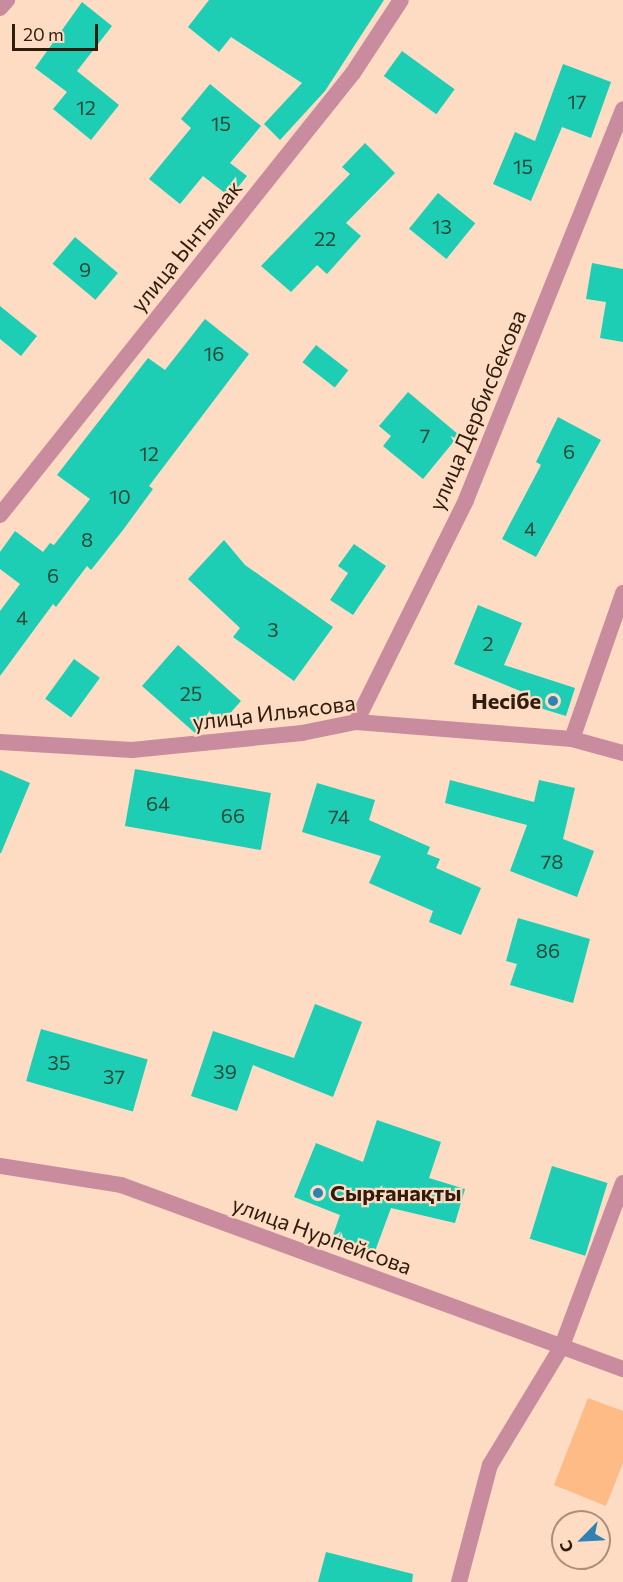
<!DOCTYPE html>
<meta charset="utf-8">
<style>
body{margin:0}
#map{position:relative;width:623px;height:1582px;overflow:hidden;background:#fddcc3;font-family:Commissioner,sans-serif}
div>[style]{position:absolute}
.green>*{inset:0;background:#febb86}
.building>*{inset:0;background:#1dcdb4;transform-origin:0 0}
.minor>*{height:16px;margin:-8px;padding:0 8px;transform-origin:8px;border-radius:8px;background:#c88c9e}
.dots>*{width:16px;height:16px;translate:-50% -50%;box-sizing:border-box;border:3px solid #fddcc3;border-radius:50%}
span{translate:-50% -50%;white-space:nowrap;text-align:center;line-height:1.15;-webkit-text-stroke:4.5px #fddcc3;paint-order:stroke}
.number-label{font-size:20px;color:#2b4836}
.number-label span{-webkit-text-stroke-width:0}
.street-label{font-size:22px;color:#301c0c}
.poi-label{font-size:22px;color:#301c0c;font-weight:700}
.right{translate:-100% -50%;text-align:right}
.left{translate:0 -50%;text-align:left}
.north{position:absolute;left:551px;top:1510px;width:60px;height:60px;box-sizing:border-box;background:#fddcc3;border:2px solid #ab8f7a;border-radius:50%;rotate:246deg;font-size:16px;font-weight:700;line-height:24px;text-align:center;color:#301c0c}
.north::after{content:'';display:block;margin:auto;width:21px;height:27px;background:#3182b3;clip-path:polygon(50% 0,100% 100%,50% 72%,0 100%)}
.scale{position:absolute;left:12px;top:24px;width:86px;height:27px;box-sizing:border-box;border:3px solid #301c0c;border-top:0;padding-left:8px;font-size:18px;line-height:21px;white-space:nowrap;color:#301c0c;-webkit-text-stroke:4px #fddcc3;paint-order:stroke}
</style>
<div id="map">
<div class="green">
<i style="clip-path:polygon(588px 1398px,623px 1411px,623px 1463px,606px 1506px,554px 1485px)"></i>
</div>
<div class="building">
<i style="clip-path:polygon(209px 0,384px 0,325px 91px,280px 140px,264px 124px,302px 83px,231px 37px,219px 52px,188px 27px)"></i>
<i style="clip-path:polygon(82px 2px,112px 26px,77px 71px,119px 105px,91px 140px,53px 109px,67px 92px,35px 68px)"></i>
<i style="left:402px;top:51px;width:65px;height:31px;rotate:36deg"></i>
<i style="clip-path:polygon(563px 64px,611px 82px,591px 138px,562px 127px,531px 201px,493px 184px,515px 132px,535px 141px)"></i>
<i style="clip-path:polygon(210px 84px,261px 126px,230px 163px,247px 176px,230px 197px,203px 176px,180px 204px,149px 179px,191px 128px,181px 119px)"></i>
<i style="clip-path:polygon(365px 143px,395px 173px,346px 223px,361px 236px,327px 274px,317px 265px,291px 292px,261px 266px,350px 174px,342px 167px)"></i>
<i style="left:438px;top:193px;width:48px;height:46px;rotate:39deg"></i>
<i style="left:75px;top:237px;width:56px;height:35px;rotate:40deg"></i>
<i style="clip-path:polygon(592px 263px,623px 269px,623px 342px,600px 338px,606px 302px,586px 299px)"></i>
<i style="clip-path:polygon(0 306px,37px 336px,21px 356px,0 339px)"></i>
<i style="clip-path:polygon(205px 319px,249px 354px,149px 486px,153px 489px,123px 530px,91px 570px,87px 566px,56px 607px,53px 604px,0 676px,0 611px,20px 584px,0 569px,0 552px,15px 531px,43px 552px,50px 543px,54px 545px,90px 499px,57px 475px,148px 358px,165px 370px)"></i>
<i style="left:316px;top:345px;width:41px;height:22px;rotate:38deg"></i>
<i style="clip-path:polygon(408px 392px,459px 435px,423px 479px,383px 446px,391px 436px,379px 426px)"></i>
<i style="clip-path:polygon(558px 417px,601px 440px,536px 557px,502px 539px,541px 465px,536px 462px)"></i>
<i style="clip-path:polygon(224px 540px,245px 565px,333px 627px,294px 681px,233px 637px,240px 628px,188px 579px)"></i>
<i style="clip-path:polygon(354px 544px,386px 566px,353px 615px,330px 600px,348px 573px,338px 566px)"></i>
<i style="clip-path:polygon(478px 605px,522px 623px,504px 665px,575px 688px,566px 716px,527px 704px,530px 695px,454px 664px)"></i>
<i style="clip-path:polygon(178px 645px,241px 701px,217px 728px,208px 720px,195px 733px,142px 686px)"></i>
<i style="left:74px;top:659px;width:32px;height:49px;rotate:36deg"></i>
<i style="left:135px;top:769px;width:138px;height:58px;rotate:10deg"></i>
<i style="clip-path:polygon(0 770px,30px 783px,1px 853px,0 853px)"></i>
<i style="clip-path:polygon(450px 780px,534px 802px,539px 780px,575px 788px,563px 839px,594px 851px,577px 897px,510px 871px,527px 825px,445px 803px)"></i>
<i style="clip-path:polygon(317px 783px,375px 800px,369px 820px,430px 847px,427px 854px,440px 859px,436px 868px,481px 888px,461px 935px,429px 922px,433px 911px,369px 883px,381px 856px,302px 832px)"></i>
<i style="clip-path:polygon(518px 918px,590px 939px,573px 1003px,510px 985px,517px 964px,506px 961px)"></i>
<i style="clip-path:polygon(315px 1004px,362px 1022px,333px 1097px,253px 1065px,237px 1111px,191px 1096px,213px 1031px,294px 1058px)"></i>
<i style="left:41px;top:1029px;width:111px;height:54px;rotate:16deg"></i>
<i style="clip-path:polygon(377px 1120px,441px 1142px,429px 1178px,465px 1189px,455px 1223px,391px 1208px,374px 1254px,332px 1238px,340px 1215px,294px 1197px,316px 1143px,363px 1162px)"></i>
<i style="left:552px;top:1166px;width:58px;height:76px;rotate:17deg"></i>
<i style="clip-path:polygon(326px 1552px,413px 1574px,412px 1582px,318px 1582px)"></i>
</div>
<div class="minor">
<i style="left:0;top:8px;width:11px;rotate:-49deg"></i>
<i style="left:0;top:515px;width:566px;rotate:-51.39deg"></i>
<i style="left:353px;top:73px;width:87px;rotate:-56.7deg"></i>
<i style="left:356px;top:722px;width:248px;rotate:-63.6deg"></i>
<i style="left:466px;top:500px;width:421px;rotate:-68.1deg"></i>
<i style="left:572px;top:739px;width:155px;rotate:-70.7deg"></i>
<i style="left:0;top:742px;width:132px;rotate:3.5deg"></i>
<i style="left:132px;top:750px;width:171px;rotate:-5.7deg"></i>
<i style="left:302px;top:733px;width:55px;rotate:-11.5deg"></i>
<i style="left:356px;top:722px;width:217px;rotate:4.5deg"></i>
<i style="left:572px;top:739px;width:53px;rotate:15.4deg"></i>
<i style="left:0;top:1166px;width:122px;rotate:8.9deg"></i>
<i style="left:121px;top:1185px;width:535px;rotate:20.13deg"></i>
<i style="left:459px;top:1582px;width:121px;rotate:-75.2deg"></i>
<i style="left:490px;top:1465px;width:139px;rotate:-58.8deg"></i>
<i style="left:562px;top:1346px;width:174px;rotate:-69.5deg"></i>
</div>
<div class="dots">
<i style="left:553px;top:701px;background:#3182b3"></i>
<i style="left:318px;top:1193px;background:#3182b3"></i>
</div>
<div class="number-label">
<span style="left:577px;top:101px">17</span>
<span style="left:86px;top:107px">12</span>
<span style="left:221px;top:123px">15</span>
<span style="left:523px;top:166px">15</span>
<span style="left:442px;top:226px">13</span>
<span style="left:325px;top:238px">22</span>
<span style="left:85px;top:269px">9</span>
<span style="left:214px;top:353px">16</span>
<span style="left:425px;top:435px">7</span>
<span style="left:569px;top:451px">6</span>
<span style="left:149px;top:453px">12</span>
<span style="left:120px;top:496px">10</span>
<span style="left:530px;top:528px">4</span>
<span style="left:87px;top:539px">8</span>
<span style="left:53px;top:575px">6</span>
<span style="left:22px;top:617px">4</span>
<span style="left:273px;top:629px">3</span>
<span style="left:488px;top:643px">2</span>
<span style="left:191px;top:693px">25</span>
<span style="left:158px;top:803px">64</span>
<span style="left:233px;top:815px">66</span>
<span style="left:339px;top:816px">74</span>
<span style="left:552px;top:861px">78</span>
<span style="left:548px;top:950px">86</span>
<span style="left:59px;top:1062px">35</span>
<span style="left:225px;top:1071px">39</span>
<span style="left:114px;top:1076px">37</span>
</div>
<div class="street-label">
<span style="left:186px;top:246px;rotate:-51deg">улица Ынтымак</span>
<span style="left:477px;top:410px;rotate:-67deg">улица Дербисбекова</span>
<span style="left:274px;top:712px;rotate:-7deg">улица Ильясова</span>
<span style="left:322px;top:1235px;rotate:20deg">улица Нурпейсова</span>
</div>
<div class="poi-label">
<span class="right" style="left:541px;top:701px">Несібе</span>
<span class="left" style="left:330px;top:1193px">Сырғанақты</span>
</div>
<div class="north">С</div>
<div class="scale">20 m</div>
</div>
